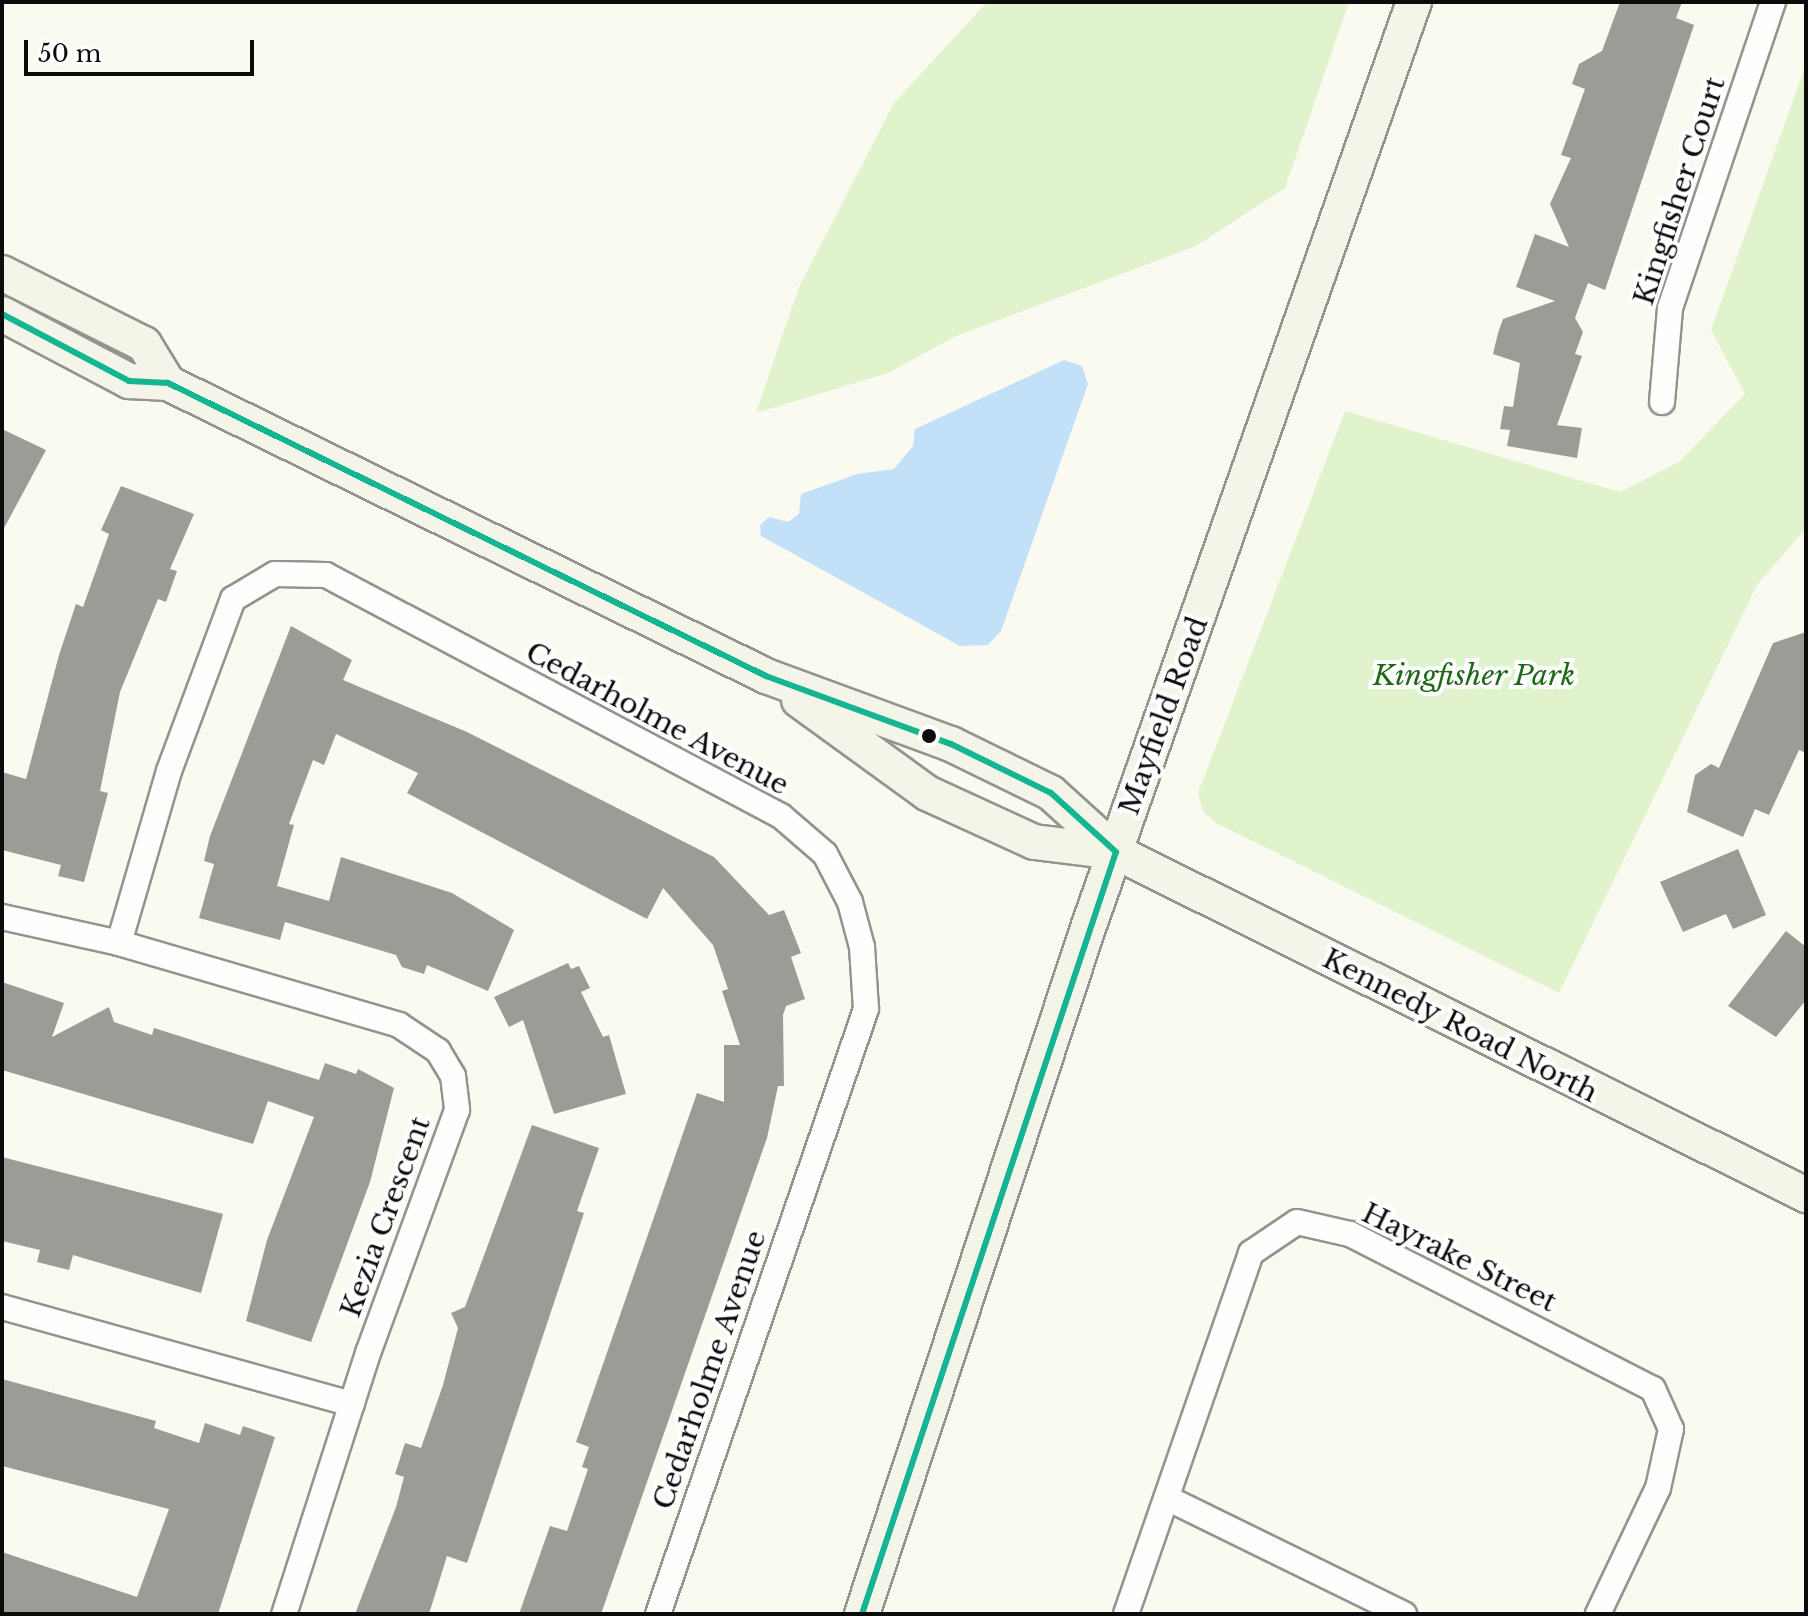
<!DOCTYPE html>
<style>
body{margin:0}
#map{position:relative;width:1808px;height:1616px;overflow:hidden;background:#fafaf0;font-family:"Libre Baskerville",serif}
div>[style]{position:absolute}
.green>*{inset:0;background:#e0f3cd}
.water>*{inset:0;background:#c2e0f8}
.building>*{inset:0;background:#9d9b96}
.roads{filter:drop-shadow(2px 0 #93938f) drop-shadow(-2px 0 #93938f) drop-shadow(0 2px #93938f) drop-shadow(0 -2px #93938f)}
.street>*{height:24px;margin:-12px;padding:0 12px;transform-origin:12px;border-radius:12px;background:#fefefd}
.secondary>*{height:34px;margin:-17px;padding:0 17px;transform-origin:17px;border-radius:17px;background:#f4f4e8}
.bus-1>*{height:6px;margin:-3px;padding:0 3px;transform-origin:3px;border-radius:3px;background:#14b692}
.dots>*{width:22px;height:22px;translate:-50% -50%;box-sizing:border-box;border:4px solid #fff;border-radius:50%}
span{translate:-50% -50%;white-space:nowrap;text-align:center;line-height:1.15;-webkit-text-stroke:8px #fff;paint-order:stroke}
.street-label{font-size:28px;color:#0c0c0c}
.park-label{font-size:28px;color:#1f6a17;font-style:italic}
.frame{position:absolute;inset:0;border:4px solid #0c0c0c;pointer-events:none}
.scale{position:absolute;left:24px;top:40px;width:230px;height:36px;box-sizing:border-box;border:4px solid #0c0c0c;border-top:0;padding-left:10px;font-size:24px;line-height:28px;white-space:nowrap;color:#0c0c0c;-webkit-text-stroke:6px #fff;paint-order:stroke}
</style>
<div id="map">
<div class="green">
<i style="clip-path:polygon(987px 2px,1349px 2px,1285px 188px,1196px 246px,956px 336px,888px 373px,756px 413px,799px 287px,894px 103px)"></i>
<i style="clip-path:polygon(1806px 64px,1806px 528px,1757px 585px,1559px 993px,1218px 824px,1203px 812px,1198px 793px,1345px 411px,1620px 492px,1679px 462px,1745px 394px,1711px 330px)"></i>
</div>
<div class="water">
<i style="clip-path:polygon(1064px 360px,1082px 366px,1088px 384px,1001px 631px,988px 645px,960px 646px,761px 536px,760px 525px,769px 517px,788px 522px,799px 514px,801px 494px,857px 474px,894px 469px,913px 446px,915px 429px)"></i>
</div>
<div class="building">
<i style="clip-path:polygon(1620px 2px,1682px 2px,1676px 18px,1694px 25px,1605px 290px,1588px 283px,1575px 318px,1583px 332px,1575px 354px,1582px 356px,1557px 425px,1582px 428px,1577px 458px,1507px 446px,1510px 430px,1500px 429px,1504px 406px,1513px 407px,1520px 363px,1493px 354px,1498px 333px,1503px 319px,1555px 301px,1516px 287px,1535px 234px,1569px 247px,1550px 204px,1571px 158px,1561px 155px,1585px 89px,1572px 84px,1579px 64px,1602px 51px)"></i>
<i style="clip-path:polygon(2px 429px,46px 450px,2px 532px)"></i>
<i style="clip-path:polygon(121px 486px,194px 514px,170px 569px,177px 571px,166px 602px,158px 599px,120px 692px,100px 791px,108px 793px,84px 882px,58px 876px,61px 865px,2px 850px,2px 772px,26px 779px,59px 655px,76px 604px,83px 607px,109px 534px,101px 530px)"></i>
<i style="clip-path:polygon(291px 626px,352px 660px,343px 680px,467px 732px,714px 857px,769px 915px,784px 910px,801px 953px,791px 957px,805px 999px,786px 1006px,783px 1015px,784px 1086px,778px 1086px,767px 1138px,601px 1614px,519px 1614px,550px 1526px,567px 1531px,588px 1469px,582px 1467px,589px 1447px,576px 1442px,697px 1093px,724px 1102px,724px 1045px,740px 1045px,722px 991px,728px 989px,713px 945px,663px 888px,647px 919px,407px 793px,418px 773px,336px 734px,324px 765px,313px 760px,289px 824px,294px 825px,277px 886px,329px 901px,341px 857px,452px 893px,514px 930px,488px 991px,427px 965px,424px 974px,402px 967px,396px 955px,285px 922px,280px 940px,199px 918px,214px 864px,204px 861px,210px 836px)"></i>
<i style="clip-path:polygon(1806px 632px,1806px 753px,1799px 750px,1769px 815px,1755px 809px,1743px 837px,1687px 812px,1695px 775px,1711px 764px,1719px 768px,1773px 643px)"></i>
<i style="clip-path:polygon(1738px 849px,1766px 915px,1733px 929px,1726px 914px,1683px 932px,1660px 882px)"></i>
<i style="clip-path:polygon(1786px 931px,1806px 947px,1806px 1000px,1776px 1037px,1728px 1006px)"></i>
<i style="clip-path:polygon(568px 963px,571px 969px,579px 966px,590px 988px,581px 992px,603px 1037px,609px 1035px,626px 1094px,554px 1114px,523px 1020px,509px 1027px,494px 997px)"></i>
<i style="clip-path:polygon(2px 982px,64px 1003px,52px 1037px,109px 1007px,114px 1022px,152px 1035px,154px 1028px,319px 1080px,325px 1063px,356px 1074px,358px 1069px,394px 1088px,370px 1182px,311px 1342px,246px 1321px,267px 1240px,314px 1117px,268px 1101px,253px 1144px,2px 1070px)"></i>
<i style="clip-path:polygon(532px 1125px,599px 1148px,577px 1211px,584px 1213px,467px 1563px,447px 1556px,429px 1614px,355px 1614px,396px 1507px,404px 1477px,395px 1474px,405px 1443px,421px 1448px,443px 1385px,458px 1328px,451px 1313px,465px 1307px)"></i>
<i style="clip-path:polygon(2px 1157px,223px 1214px,201px 1293px,73px 1255px,69px 1270px,37px 1262px,40px 1250px,2px 1241px)"></i>
<i style="clip-path:polygon(2px 1379px,156px 1421px,154px 1428px,199px 1443px,205px 1423px,240px 1435px,243px 1426px,275px 1437px,218px 1614px,2px 1614px,2px 1552px,137px 1597px,169px 1509px,2px 1466px)"></i>
</div>
<div class="roads">
<div class="street">
<i style="left:1662px;top:402px;width:94px;rotate:-85.1deg"></i>
<i style="left:1670px;top:308px;width:323px;rotate:-71.4deg"></i>
<i style="left:2px;top:917px;width:120px;rotate:12.5deg"></i>
<i style="left:119px;top:943px;width:292px;rotate:16.3deg"></i>
<i style="left:399px;top:1025px;width:47px;rotate:33.7deg"></i>
<i style="left:438px;top:1051px;width:29px;rotate:59deg"></i>
<i style="left:453px;top:1076px;width:34px;rotate:83deg"></i>
<i style="left:457px;top:1110px;width:259px;rotate:110.1deg"></i>
<i style="left:368px;top:1353px;width:274px;rotate:107.8deg"></i>
<i style="left:119px;top:943px;width:179px;rotate:-73.8deg"></i>
<i style="left:169px;top:771px;width:184px;rotate:-69.6deg"></i>
<i style="left:233px;top:599px;width:49px;rotate:-30.8deg"></i>
<i style="left:275px;top:574px;width:51px;rotate:1.1deg"></i>
<i style="left:326px;top:575px;width:515px;rotate:27.91deg"></i>
<i style="left:781px;top:816px;width:58px;rotate:40.8deg"></i>
<i style="left:825px;top:854px;width:54px;rotate:62.5deg"></i>
<i style="left:850px;top:902px;width:47px;rotate:75.1deg"></i>
<i style="left:862px;top:947px;width:62px;rotate:86.3deg"></i>
<i style="left:866px;top:1009px;width:640px;rotate:108.97deg"></i>
<i style="left:2px;top:1307px;width:363px;rotate:15.5deg"></i>
<i style="left:1167px;top:1498px;width:264px;rotate:26.1deg"></i>
<i style="left:1126px;top:1614px;width:382px;rotate:-70.9deg"></i>
<i style="left:1251px;top:1253px;width:55px;rotate:-34deg"></i>
<i style="left:1297px;top:1222px;width:54px;rotate:12.8deg"></i>
<i style="left:1350px;top:1234px;width:340px;rotate:27.1deg"></i>
<i style="left:1653px;top:1389px;width:44px;rotate:65.8deg"></i>
<i style="left:1671px;top:1429px;width:60px;rotate:102.4deg"></i>
<i style="left:1658px;top:1488px;width:140px;rotate:115.5deg"></i>
</div>
<div class="secondary">
<i style="left:2px;top:273px;width:159px;rotate:26.6deg"></i>
<i style="left:144px;top:344px;width:46px;rotate:58.4deg"></i>
<i style="left:2px;top:314px;width:144px;rotate:27.8deg"></i>
<i style="left:129px;top:381px;width:39px;rotate:3deg"></i>
<i style="left:168px;top:383px;width:666px;rotate:26.1deg"></i>
<i style="left:766px;top:676px;width:197px;rotate:20.2deg"></i>
<i style="left:951px;top:744px;width:111px;rotate:26.1deg"></i>
<i style="left:1051px;top:793px;width:88px;rotate:42.2deg"></i>
<i style="left:1116px;top:852px;width:771px;rotate:26.43deg"></i>
<i style="left:799px;top:700px;width:158px;rotate:36deg"></i>
<i style="left:927px;top:793px;width:118px;rotate:24.6deg"></i>
<i style="left:1034px;top:842px;width:83px;rotate:7deg"></i>
<i style="left:862px;top:1614px;width:722px;rotate:-71.77deg"></i>
<i style="left:1088px;top:928px;width:982px;rotate:-70.61deg"></i>
</div>
</div>
<div class="bus-1">
<i style="left:2px;top:314px;width:144px;rotate:27.8deg"></i>
<i style="left:129px;top:381px;width:39px;rotate:3deg"></i>
<i style="left:168px;top:383px;width:666px;rotate:26.1deg"></i>
<i style="left:766px;top:676px;width:197px;rotate:20.2deg"></i>
<i style="left:951px;top:744px;width:111px;rotate:26.1deg"></i>
<i style="left:1051px;top:793px;width:88px;rotate:42.2deg"></i>
<i style="left:862px;top:1614px;width:803px;rotate:-71.57deg"></i>
</div>
<div class="dots">
<i style="left:929px;top:736px;background:#0c0c0c"></i>
</div>
<div class="street-label">
<span style="left:1680px;top:191px;rotate:-72deg">Kingfisher Court</span>
<span style="left:1164px;top:716px;rotate:-70deg">Mayfield Road</span>
<span style="left:657px;top:719px;rotate:28deg">Cedarholme Avenue</span>
<span style="left:1460px;top:1026px;rotate:27deg">Kennedy Road North</span>
<span style="left:386px;top:1217px;rotate:-70deg">Kezia Crescent</span>
<span style="left:1459px;top:1258px;rotate:26deg">Hayrake Street</span>
<span style="left:710px;top:1370px;rotate:-71deg">Cedarholme Avenue</span>
</div>
<div class="park-label">
<span style="left:1474px;top:676px">Kingfisher Park</span>
</div>
<div class="frame"></div>
<div class="scale">50 m</div>
</div>
